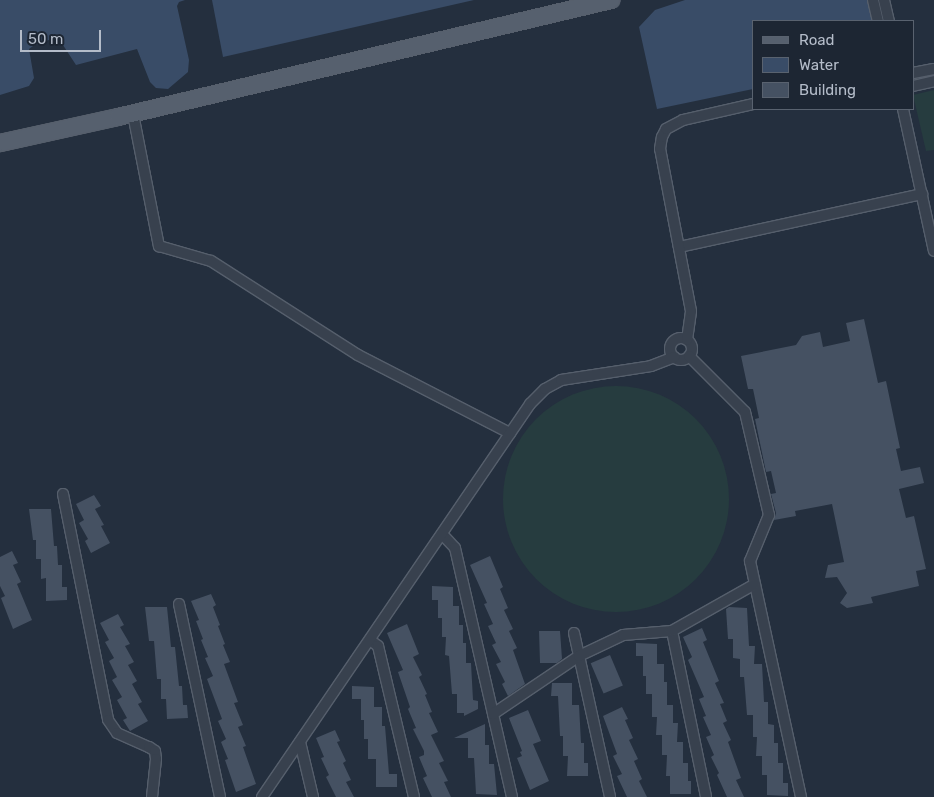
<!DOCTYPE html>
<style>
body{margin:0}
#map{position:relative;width:934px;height:797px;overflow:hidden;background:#242f3e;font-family:Rubik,sans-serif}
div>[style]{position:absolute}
.green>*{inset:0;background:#263c3f}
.round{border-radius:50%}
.water>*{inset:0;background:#394c67}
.building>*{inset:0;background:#455162;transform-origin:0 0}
.roads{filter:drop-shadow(1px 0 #565f6c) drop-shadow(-1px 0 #565f6c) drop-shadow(0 1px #565f6c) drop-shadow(0 -1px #565f6c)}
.minor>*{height:10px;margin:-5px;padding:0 5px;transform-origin:5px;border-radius:5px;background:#38414e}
.minor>.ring{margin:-5px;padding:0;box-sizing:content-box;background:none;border:10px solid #38414e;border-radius:50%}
.primary>*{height:16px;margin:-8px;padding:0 8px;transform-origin:8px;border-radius:8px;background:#56606e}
span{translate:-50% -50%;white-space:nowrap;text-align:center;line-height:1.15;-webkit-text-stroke:4px #1d2633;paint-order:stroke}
.legend{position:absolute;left:752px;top:20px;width:162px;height:90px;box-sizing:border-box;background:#1d2633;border:1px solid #59626f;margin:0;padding:6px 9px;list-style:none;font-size:15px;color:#b4bcc9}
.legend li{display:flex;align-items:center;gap:10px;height:25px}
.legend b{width:25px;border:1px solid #59626f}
.scale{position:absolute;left:20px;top:30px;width:81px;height:22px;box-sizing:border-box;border:2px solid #b4bcc9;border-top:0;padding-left:6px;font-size:15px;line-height:18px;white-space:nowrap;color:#b4bcc9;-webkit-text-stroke:4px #1d2633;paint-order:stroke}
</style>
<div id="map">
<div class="green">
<i style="clip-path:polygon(934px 90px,934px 150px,926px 151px,913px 95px)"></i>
<i class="round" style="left:503px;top:386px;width:226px;height:226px"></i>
</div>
<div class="water">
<i style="clip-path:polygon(0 0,185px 0,179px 2px,177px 6px,189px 60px,188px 72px,168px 89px,156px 88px,150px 82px,137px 49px,76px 65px,61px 42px,54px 38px,33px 46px,29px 49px,34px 78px,29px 86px,0 95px)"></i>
<i style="clip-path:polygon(212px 0,474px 0,223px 57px)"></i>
<i style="clip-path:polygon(685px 0,868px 0,872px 21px,753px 21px,753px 89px,657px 109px,639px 27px,655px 10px)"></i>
</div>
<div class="building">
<i style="clip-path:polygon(864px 319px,878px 383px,886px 381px,900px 448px,896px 449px,901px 471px,920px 467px,924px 483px,899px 489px,906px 518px,914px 516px,926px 569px,916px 571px,919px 586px,871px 597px,873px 603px,847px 608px,840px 603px,847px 593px,837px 577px,825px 578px,828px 565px,844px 562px,832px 504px,795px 511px,796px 516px,774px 520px,776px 513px,771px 494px,776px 493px,771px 471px,766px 472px,755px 419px,759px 418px,753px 389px,748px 389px,741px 356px,796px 345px,802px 336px,820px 332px,823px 347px,850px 341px,846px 323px)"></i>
<i style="clip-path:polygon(94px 495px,101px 506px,95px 509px,104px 525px,101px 526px,110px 543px,91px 553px,85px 541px,88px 539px,79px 523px,84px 520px,76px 504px)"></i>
<i style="clip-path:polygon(29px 509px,51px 509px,54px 546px,57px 546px,58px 565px,62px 565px,62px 587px,67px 587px,67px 600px,46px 601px,46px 578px,41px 579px,41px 559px,36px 559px,36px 540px,33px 540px)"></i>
<i style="clip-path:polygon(12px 551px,18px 563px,13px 565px,21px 582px,17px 584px,32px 620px,13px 629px,1px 598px,5px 596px,0 586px,0 557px)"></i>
<i style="clip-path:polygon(490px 556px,503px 587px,500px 589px,508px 608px,504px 610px,513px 629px,509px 631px,517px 648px,513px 650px,525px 684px,508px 696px,502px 684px,505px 682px,496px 664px,501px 662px,492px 645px,496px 643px,488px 626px,493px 624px,484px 604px,487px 603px,470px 565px)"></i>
<i style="clip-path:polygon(432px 586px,453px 587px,453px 606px,459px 606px,459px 625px,463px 625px,463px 643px,466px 643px,466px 663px,471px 663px,473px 700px,478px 701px,478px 709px,464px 716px,464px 713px,457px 713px,457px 694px,452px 694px,449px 656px,445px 655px,446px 637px,442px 637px,442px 618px,438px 618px,438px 600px,432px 600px)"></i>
<i style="clip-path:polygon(211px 594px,216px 605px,213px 607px,220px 625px,218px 626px,225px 644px,223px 645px,230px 662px,224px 664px,238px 702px,234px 703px,243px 725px,238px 727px,246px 746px,243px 747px,256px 784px,236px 792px,225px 760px,228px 759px,221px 742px,226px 739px,218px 721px,222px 719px,207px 679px,213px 676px,205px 658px,208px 657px,201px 640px,203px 639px,196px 621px,199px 620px,191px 601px)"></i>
<i style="clip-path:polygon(145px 607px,167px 607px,171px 647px,175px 647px,179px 686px,182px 686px,183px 705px,187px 705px,188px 718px,167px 719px,166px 699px,161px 699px,161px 679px,157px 679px,154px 641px,149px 641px)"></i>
<i style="clip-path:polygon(729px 607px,747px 608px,749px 646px,755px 646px,754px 664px,762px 664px,764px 702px,768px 702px,768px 724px,774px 725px,774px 743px,778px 743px,778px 763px,783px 763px,783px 783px,788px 783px,788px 796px,767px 795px,767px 775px,762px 775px,762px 756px,756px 756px,757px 737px,753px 737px,753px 715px,747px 715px,744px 677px,740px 677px,740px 659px,733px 658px,733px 639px,728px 639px,726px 609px)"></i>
<i style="clip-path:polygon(118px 614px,124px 625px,120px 627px,130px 644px,125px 646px,134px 662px,128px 665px,137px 681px,132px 684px,142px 702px,138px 704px,148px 721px,130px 731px,123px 720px,127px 718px,117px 700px,122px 697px,112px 680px,117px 677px,109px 661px,114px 658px,105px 642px,109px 640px,100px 623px)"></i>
<i style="clip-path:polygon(407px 624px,419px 654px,413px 657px,422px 675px,419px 677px,427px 694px,425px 695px,432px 712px,429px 713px,438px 732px,431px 735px,444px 761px,439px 763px,448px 781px,444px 782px,451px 797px,432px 797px,423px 778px,427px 776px,419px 757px,424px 755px,424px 751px,413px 729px,416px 728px,408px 709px,410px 707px,398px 672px,403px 670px,387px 633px)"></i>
<i style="clip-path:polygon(702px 628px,707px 640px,703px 642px,719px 681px,715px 683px,724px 703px,720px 704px,727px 721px,723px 723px,731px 740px,728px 742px,741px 778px,736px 780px,744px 797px,727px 797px,717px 775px,719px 773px,711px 757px,714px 755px,706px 737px,711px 735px,703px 717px,706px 716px,699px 699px,704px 697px,688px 660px,692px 657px,683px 637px)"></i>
<i style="clip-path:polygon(539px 631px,560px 631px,562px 659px,557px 663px,540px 663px)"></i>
<i style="clip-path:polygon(636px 643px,657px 644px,657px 664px,664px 664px,664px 682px,667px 682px,667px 705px,673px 705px,673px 723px,678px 723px,677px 742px,683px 742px,683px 763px,688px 763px,688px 781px,691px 781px,691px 794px,670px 794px,670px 776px,666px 776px,667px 755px,662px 755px,662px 735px,656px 735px,657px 717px,652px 717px,652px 694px,646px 694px,646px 676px,643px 676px,643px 656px,636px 656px)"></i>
<i style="left:610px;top:655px;width:33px;height:21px;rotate:67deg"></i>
<i style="clip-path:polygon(552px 683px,572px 683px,572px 705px,579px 705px,581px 743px,584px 743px,584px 763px,588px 763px,588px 776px,567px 776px,568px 756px,563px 756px,563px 736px,560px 736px,558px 696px,551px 696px)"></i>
<i style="clip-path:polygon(352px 686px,374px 687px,374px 707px,382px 707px,382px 726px,385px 726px,389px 774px,397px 774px,397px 787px,376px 787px,376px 759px,368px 759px,368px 739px,364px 739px,364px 720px,361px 720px,361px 699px,352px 699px)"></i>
<i style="clip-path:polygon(622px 707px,628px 719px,625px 720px,633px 738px,629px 740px,638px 759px,634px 761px,642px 779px,639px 781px,647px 797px,627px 797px,617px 776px,622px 774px,613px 756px,617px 754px,603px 716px)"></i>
<i style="clip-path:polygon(528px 710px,541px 741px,533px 744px,549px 781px,530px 790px,517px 758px,522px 756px,520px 752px,522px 751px,509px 718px)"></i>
<i style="clip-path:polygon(485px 724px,485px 745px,489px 745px,489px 764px,494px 764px,497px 795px,476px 794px,474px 758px,468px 758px,468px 738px,454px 738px)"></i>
<i style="clip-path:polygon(335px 730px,340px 741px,337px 742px,346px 761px,343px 763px,351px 780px,346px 782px,354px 797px,336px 797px,326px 777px,329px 775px,321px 758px,324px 757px,316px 738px)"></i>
</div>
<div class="roads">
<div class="minor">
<i style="left:873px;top:0;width:22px;rotate:77deg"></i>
<i style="left:884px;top:0;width:22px;rotate:77deg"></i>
<i style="left:913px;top:73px;width:21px;rotate:-11deg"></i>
<i style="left:913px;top:86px;width:22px;rotate:-13deg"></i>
<i style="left:903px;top:109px;width:145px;rotate:77.7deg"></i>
<i style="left:133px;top:114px;width:135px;rotate:78.9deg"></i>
<i style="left:159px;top:246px;width:54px;rotate:16.1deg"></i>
<i style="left:211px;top:261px;width:174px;rotate:32.6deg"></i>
<i style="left:358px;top:355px;width:171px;rotate:27.2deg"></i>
<i style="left:679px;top:247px;width:249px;rotate:-12.3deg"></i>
<i class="ring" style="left:670px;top:338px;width:12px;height:12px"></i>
<i style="left:687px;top:340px;width:29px;rotate:-82deg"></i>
<i style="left:691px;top:311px;width:165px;rotate:-100.8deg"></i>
<i style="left:660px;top:149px;width:12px;rotate:-81deg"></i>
<i style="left:662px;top:137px;width:9px;rotate:-63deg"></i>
<i style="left:666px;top:129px;width:19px;rotate:-28deg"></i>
<i style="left:683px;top:120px;width:72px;rotate:-12.9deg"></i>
<i style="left:689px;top:356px;width:79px;rotate:45deg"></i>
<i style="left:745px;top:412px;width:106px;rotate:76.9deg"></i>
<i style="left:769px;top:515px;width:50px;rotate:112.4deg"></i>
<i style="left:750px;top:561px;width:241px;rotate:77.8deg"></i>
<i style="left:63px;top:494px;width:230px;rotate:78.7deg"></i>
<i style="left:108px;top:720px;width:16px;rotate:55deg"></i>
<i style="left:117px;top:733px;width:35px;rotate:24deg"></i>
<i style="left:149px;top:747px;width:7px;rotate:34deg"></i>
<i style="left:155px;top:751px;width:8px;rotate:83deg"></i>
<i style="left:156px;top:759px;width:38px;rotate:96deg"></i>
<i style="left:442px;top:534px;width:19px;rotate:47deg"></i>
<i style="left:455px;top:548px;width:255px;rotate:77.1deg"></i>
<i style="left:179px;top:604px;width:197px;rotate:78deg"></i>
<i style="left:672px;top:631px;width:169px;rotate:78.4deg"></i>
<i style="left:574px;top:633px;width:168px;rotate:77.6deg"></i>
<i style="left:370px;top:640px;width:10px;rotate:37deg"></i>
<i style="left:378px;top:646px;width:155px;rotate:76.6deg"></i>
<i style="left:493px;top:714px;width:104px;rotate:-34deg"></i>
<i style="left:579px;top:656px;width:49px;rotate:-25.5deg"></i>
<i style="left:623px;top:635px;width:49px;rotate:-4.7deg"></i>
<i style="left:672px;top:631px;width:95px;rotate:-29.5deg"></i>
<i style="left:300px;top:742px;width:57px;rotate:76.7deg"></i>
<i style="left:262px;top:797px;width:476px;rotate:-55.7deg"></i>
<i style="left:530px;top:404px;width:21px;rotate:-45deg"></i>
<i style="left:545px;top:389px;width:18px;rotate:-29deg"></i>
<i style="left:561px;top:380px;width:91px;rotate:-8.8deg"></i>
<i style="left:651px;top:366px;width:25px;rotate:-21deg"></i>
</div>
<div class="primary">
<i style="left:0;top:143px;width:121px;rotate:-12.4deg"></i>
<i style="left:118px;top:117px;width:507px;rotate:-13.35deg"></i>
</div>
</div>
<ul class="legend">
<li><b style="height:6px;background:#56606e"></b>Road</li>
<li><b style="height:14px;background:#394c67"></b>Water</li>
<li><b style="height:14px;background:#455162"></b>Building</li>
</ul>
<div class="scale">50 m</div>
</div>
